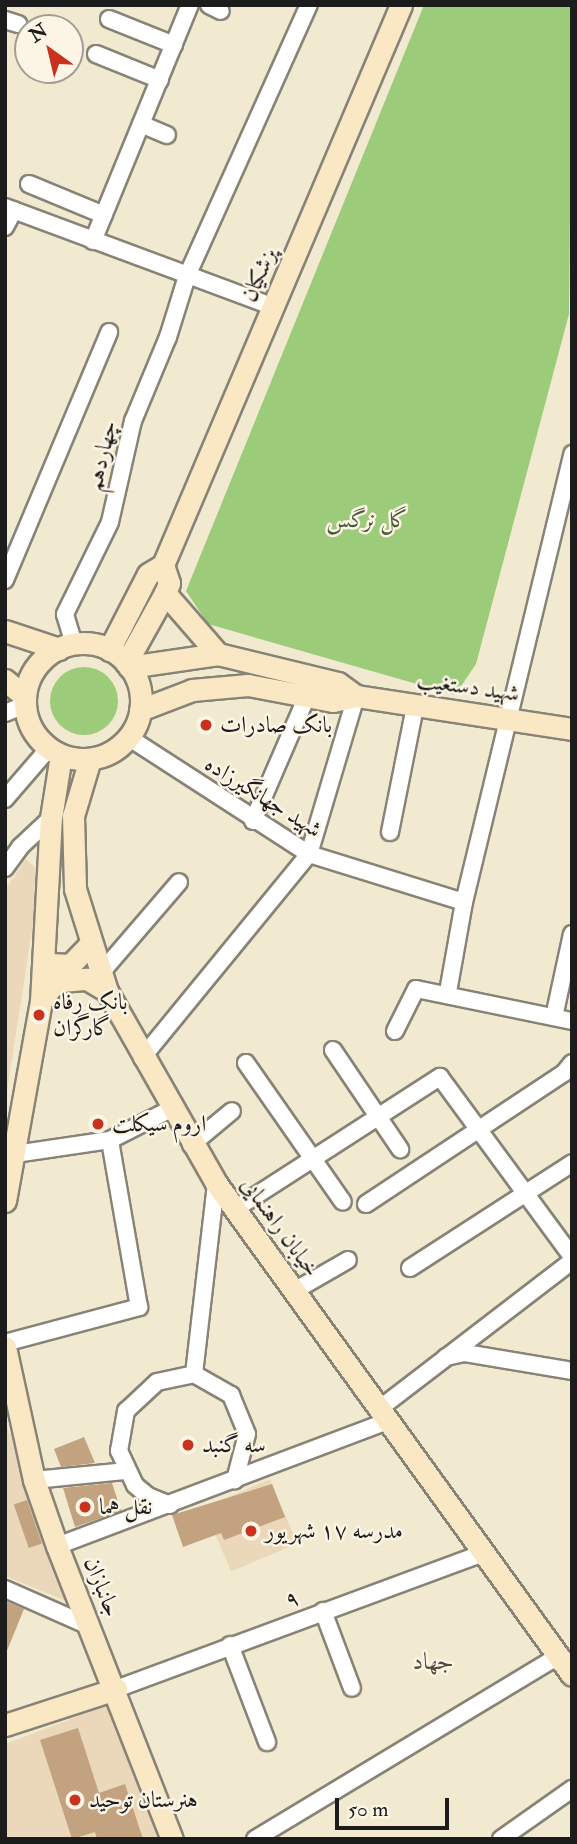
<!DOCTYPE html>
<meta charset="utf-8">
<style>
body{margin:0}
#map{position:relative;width:577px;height:1844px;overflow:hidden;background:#f2ead0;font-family:"IM FELL Double Pica",Amiri,serif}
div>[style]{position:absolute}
.built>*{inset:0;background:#ebd8ba;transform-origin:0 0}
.green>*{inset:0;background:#9ccb7a}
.round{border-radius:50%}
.building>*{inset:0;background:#c3a280;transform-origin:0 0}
.roads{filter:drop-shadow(2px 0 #878376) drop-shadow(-2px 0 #878376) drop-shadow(0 2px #878376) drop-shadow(0 -2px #878376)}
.street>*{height:16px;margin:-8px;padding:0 8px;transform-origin:8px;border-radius:8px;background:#fff}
.secondary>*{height:21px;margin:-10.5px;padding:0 10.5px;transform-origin:10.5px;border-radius:10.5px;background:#fae7c3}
.secondary>.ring{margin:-10.5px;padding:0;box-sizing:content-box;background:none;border:21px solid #fae7c3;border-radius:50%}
.dots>*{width:19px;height:19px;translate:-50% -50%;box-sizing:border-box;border:4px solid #fcf5e5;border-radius:50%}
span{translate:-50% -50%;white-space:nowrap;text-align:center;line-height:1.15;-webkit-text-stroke:5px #fcf5e5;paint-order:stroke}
.street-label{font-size:23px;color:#1c1c1c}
.park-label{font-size:23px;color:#49593d}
.poi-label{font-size:23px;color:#1c1c1c}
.left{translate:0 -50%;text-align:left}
.neighbourhood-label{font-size:24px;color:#564b3f}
.frame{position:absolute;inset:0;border:7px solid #1c1c1c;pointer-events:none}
.north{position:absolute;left:14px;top:14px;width:70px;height:70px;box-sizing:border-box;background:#fcf5e5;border:2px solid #a29e95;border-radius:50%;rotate:326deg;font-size:19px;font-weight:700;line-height:28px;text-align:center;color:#1c1c1c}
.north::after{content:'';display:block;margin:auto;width:24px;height:32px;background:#c8321e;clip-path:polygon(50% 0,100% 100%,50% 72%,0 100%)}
.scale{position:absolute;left:335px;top:1798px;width:114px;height:32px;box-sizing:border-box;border:4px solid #1c1c1c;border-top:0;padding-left:9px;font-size:21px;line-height:24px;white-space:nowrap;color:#1c1c1c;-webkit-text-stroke:5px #fcf5e5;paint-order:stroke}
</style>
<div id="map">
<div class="built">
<i style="clip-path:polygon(26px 859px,41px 873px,5px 1104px,5px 890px)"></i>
<i style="clip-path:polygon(5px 1417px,9px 1433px,17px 1437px,69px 1602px,5px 1576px)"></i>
<i style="left:270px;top:1479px;width:70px;height:72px;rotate:67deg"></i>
<i style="clip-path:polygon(107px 1705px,160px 1839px,5px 1839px,5px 1744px)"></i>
</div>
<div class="green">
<i style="clip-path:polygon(424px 5px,572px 5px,569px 314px,476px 664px,455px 695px,208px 624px,186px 591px)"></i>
<i class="round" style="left:50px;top:667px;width:68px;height:68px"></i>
</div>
<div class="building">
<i style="clip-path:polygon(84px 1437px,95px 1463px,61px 1467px,54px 1449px)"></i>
<i style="clip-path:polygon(112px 1483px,121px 1511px,75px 1527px,63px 1488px)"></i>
<i style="clip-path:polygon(272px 1484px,285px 1517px,224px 1540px,221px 1533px,183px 1547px,172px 1515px)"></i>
<i style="left:27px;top:1500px;width:46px;height:14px;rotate:71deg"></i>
<i style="clip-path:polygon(5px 1601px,24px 1609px,6px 1653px,5px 1653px)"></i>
<i style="clip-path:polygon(78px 1728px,99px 1793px,125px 1784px,143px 1839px,97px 1839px,95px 1832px,72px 1839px,40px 1740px)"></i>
</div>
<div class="roads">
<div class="street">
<i style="left:209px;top:5px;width:13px;rotate:27deg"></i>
<i style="left:109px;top:19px;width:70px;rotate:21.8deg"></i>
<i style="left:5px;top:20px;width:14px;rotate:17deg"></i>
<i style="left:96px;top:54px;width:69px;rotate:22.1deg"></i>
<i style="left:141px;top:124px;width:28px;rotate:23deg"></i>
<i style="left:29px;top:184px;width:81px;rotate:22.5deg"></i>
<i style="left:5px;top:207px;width:287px;rotate:20.4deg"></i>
<i style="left:5px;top:227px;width:19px;rotate:-62deg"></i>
<i style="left:93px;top:241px;width:255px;rotate:-67.7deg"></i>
<i style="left:5px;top:580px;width:269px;rotate:-67.2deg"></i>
<i style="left:74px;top:644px;width:31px;rotate:-107deg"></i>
<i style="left:65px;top:614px;width:102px;rotate:-63.9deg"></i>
<i style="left:110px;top:522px;width:104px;rotate:-77.2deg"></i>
<i style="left:133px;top:421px;width:91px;rotate:-67.4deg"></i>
<i style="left:168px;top:337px;width:64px;rotate:-72.7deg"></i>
<i style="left:187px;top:276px;width:297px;rotate:-65.8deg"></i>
<i style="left:5px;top:713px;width:22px;rotate:-22deg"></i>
<i style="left:128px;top:737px;width:216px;rotate:32.9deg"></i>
<i style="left:309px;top:854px;width:162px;rotate:17.2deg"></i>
<i style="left:5px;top:799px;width:67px;rotate:-49.2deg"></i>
<i style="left:253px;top:821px;width:136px;rotate:-66.6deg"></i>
<i style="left:390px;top:832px;width:127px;rotate:-78.7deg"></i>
<i style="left:5px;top:868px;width:26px;rotate:-54deg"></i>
<i style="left:20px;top:847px;width:42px;rotate:-43.1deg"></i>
<i style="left:100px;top:974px;width:121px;rotate:-49.3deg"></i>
<i style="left:448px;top:992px;width:91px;rotate:-79.9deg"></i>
<i style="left:464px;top:902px;width:461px;rotate:-76.4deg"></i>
<i style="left:554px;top:1017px;width:85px;rotate:-77.8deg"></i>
<i style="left:395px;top:1031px;width:47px;rotate:-63.4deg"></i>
<i style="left:416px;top:989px;width:159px;rotate:11.6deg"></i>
<i style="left:333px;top:1050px;width:120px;rotate:55.9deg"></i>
<i style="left:142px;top:1058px;width:264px;rotate:-50.7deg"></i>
<i style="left:309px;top:854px;width:165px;rotate:-73.4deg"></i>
<i style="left:246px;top:1063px;width:169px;rotate:55.1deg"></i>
<i style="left:191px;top:1145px;width:53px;rotate:-39.7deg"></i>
<i style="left:15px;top:1154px;width:96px;rotate:-8.4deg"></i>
<i style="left:110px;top:1140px;width:68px;rotate:-26.9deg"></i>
<i style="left:366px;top:1204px;width:237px;rotate:-33.5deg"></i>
<i style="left:564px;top:1073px;width:13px;rotate:-51deg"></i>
<i style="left:235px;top:1209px;width:244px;rotate:-32.8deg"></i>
<i style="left:440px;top:1077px;width:223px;rotate:53.7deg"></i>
<i style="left:410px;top:1268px;width:193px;rotate:-32.9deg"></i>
<i style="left:294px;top:1291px;width:62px;rotate:-29.9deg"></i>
<i style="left:5px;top:1343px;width:139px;rotate:-15deg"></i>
<i style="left:139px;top:1307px;width:169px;rotate:-99.9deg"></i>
<i style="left:446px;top:1357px;width:19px;rotate:-12deg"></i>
<i style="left:465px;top:1353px;width:109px;rotate:9.5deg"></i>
<i style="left:194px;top:1374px;width:192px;rotate:-83.4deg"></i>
<i style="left:379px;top:1409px;width:243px;rotate:-37.5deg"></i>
<i style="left:34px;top:1480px;width:91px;rotate:-5.6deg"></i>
<i style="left:170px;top:1505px;width:24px;rotate:-158deg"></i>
<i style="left:148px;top:1496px;width:17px;rotate:-140deg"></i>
<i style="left:135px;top:1485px;width:38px;rotate:-115deg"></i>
<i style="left:119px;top:1451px;width:41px;rotate:-80.1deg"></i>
<i style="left:126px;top:1411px;width:42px;rotate:-43.1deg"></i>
<i style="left:157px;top:1382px;width:38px;rotate:-12deg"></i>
<i style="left:194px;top:1374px;width:43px;rotate:29.6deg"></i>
<i style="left:231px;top:1395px;width:42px;rotate:67.7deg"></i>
<i style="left:247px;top:1434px;width:48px;rotate:104.6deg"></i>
<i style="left:57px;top:1546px;width:354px;rotate:-20.7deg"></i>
<i style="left:5px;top:1589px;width:92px;rotate:23.8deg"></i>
<i style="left:323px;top:1611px;width:82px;rotate:69.4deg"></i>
<i style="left:230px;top:1645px;width:104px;rotate:69.1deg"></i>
<i style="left:116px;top:1689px;width:391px;rotate:-20.3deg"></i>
<i style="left:255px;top:1839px;width:354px;rotate:-31.1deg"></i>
<i style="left:501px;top:1839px;width:87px;rotate:-35.2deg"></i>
</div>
<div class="secondary">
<i style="left:165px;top:593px;width:81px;rotate:49deg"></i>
<i style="left:5px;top:631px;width:57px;rotate:18.4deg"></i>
<i class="ring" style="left:25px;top:643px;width:95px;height:95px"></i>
<i style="left:109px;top:650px;width:85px;rotate:-62.8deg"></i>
<i style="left:148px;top:574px;width:17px;rotate:-31deg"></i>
<i style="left:163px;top:565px;width:608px;rotate:-66.97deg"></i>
<i style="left:126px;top:663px;width:80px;rotate:-60.9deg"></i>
<i style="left:165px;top:593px;width:11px;rotate:-68deg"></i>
<i style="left:169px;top:583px;width:19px;rotate:-108deg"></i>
<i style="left:129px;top:667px;width:90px;rotate:-8.3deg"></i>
<i style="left:218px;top:654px;width:123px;rotate:13.6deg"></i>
<i style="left:338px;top:683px;width:22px;rotate:36deg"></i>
<i style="left:5px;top:680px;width:26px;rotate:40deg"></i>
<i style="left:140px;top:710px;width:56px;rotate:-21deg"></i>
<i style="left:192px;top:690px;width:56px;rotate:-5.1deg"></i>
<i style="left:248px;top:685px;width:86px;rotate:10.7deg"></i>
<i style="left:333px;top:701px;width:24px;rotate:-12deg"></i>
<i style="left:356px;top:696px;width:219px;rotate:8.7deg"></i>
<i style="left:90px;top:759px;width:59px;rotate:106.6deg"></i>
<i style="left:73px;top:816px;width:73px;rotate:88.4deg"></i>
<i style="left:75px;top:889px;width:107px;rotate:72.6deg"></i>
<i style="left:107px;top:991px;width:221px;rotate:60.4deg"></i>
<i style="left:216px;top:1183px;width:607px;rotate:54.11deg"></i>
<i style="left:44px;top:958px;width:8px;rotate:50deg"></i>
<i style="left:49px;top:964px;width:21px;rotate:3deg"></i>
<i style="left:70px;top:965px;width:30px;rotate:-46deg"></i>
<i style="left:41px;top:1001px;width:17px;rotate:-54deg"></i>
<i style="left:51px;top:987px;width:13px;rotate:-29deg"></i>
<i style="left:62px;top:981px;width:25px;rotate:-5deg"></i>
<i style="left:87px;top:979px;width:23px;rotate:31deg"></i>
<i style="left:5px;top:1201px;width:203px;rotate:-79.8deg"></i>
<i style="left:41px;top:1001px;width:183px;rotate:-86.9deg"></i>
<i style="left:51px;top:818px;width:64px;rotate:-81deg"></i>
<i style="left:5px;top:1347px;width:136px;rotate:77.7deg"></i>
<i style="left:34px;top:1480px;width:70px;rotate:70.8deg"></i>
<i style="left:57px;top:1546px;width:315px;rotate:68.6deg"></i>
<i style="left:5px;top:1725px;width:117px;rotate:-18deg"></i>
</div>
</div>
<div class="dots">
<i style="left:206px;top:725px;background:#c8321e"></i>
<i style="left:39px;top:1015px;background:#c8321e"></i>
<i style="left:98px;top:1124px;background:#c8321e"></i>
<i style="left:188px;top:1445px;background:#c8321e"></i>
<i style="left:85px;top:1507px;background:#c8321e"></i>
<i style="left:251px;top:1531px;background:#c8321e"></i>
<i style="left:75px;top:1800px;background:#c8321e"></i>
</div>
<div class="street-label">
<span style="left:259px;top:275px;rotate:-67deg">پزشکیان</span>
<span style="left:102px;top:456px;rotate:-77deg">چهاردهم</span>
<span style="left:468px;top:687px;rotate:8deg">شهید دستغیب</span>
<span style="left:263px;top:797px;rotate:32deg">شهید جهانگیرزاده</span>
<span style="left:280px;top:1227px;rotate:54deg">خیابان راهنمایی</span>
<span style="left:102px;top:1587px;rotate:68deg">جانبازان</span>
<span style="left:292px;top:1599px;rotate:-20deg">۹</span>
</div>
<div class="park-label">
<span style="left:367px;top:520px">گل نرگس</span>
</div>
<div class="poi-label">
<span class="left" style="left:220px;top:725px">بانک صادرات</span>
<span class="left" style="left:53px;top:1015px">بانک رفاه<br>گارگران</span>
<span class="left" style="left:112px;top:1124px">اروم سیکلت</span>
<span class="left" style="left:202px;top:1445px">سه گنبد</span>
<span class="left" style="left:99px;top:1507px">نقل هما</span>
<span class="left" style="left:265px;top:1531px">مدرسه ۱۷ شهریور</span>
<span class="left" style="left:89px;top:1800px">هنرستان توحید</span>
</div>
<div class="neighbourhood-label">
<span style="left:433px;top:1662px">جهاد</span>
</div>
<div class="frame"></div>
<div class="north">N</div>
<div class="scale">50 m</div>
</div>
